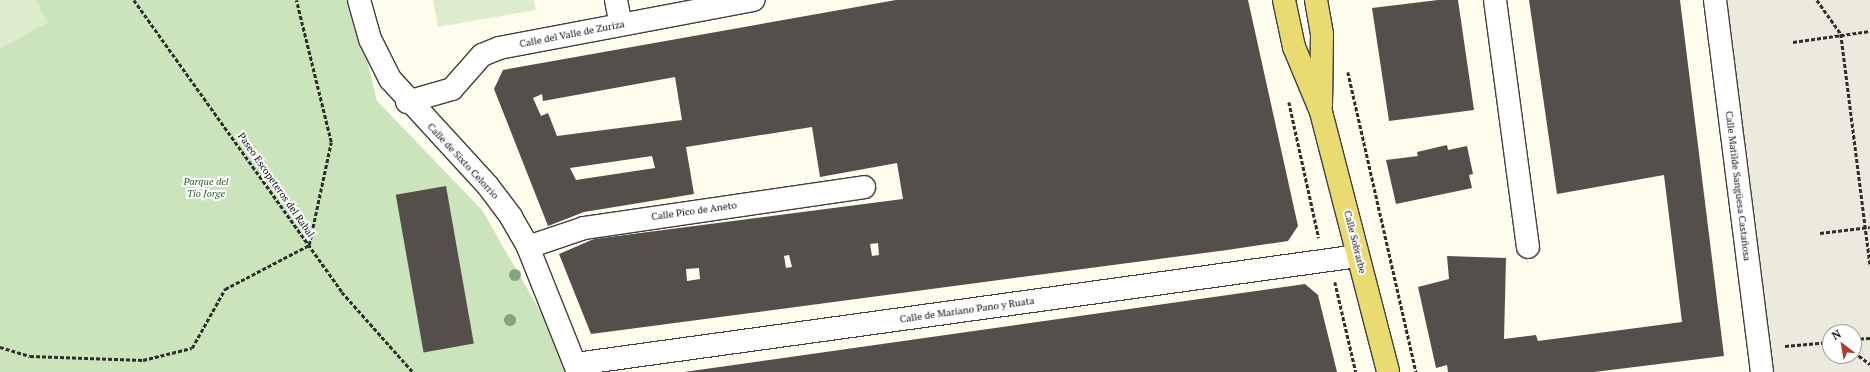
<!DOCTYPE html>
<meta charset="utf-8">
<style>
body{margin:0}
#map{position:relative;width:1870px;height:372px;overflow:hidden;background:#fdfced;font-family:"PT Serif",serif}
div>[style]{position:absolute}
.green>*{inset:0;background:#cbe4bb}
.pitch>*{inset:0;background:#ddeccc}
.plaza>*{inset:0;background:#eceadd}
.building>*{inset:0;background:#544f4a;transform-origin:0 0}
.path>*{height:2.5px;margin-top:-1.25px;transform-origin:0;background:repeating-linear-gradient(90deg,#2e2e2e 0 4px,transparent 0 6px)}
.roads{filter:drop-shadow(1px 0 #3f3f3f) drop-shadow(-1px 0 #3f3f3f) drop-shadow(0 1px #3f3f3f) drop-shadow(0 -1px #3f3f3f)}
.minor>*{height:22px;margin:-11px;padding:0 11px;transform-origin:11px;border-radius:11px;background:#fff}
.major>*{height:22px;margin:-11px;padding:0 11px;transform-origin:11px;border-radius:11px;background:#e9da71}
.trees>*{width:12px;height:12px;margin:-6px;border-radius:50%;background:#88a47e}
span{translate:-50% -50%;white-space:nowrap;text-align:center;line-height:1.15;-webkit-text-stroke:4px #fff;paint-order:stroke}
.street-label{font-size:10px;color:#0c0c0c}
.park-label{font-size:10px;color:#295c24;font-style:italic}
.north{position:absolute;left:1822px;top:324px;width:40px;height:40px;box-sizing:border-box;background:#fff;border:1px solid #9e9e9e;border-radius:50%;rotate:329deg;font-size:11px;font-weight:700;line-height:16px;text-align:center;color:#0c0c0c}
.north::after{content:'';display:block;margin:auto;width:14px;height:18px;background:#ad3c34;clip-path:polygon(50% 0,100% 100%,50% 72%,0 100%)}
</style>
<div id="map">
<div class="green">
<i style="clip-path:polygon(0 0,353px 0,377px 101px,482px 210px,562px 349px,571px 372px,0 372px)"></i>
</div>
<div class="pitch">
<i style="clip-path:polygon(0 0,35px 0,48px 22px,0 49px)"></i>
<i style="clip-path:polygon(433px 0,534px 0,536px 10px,438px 27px)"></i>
</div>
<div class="plaza">
<i style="clip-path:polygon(evenodd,1716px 0,1870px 0,1870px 372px,1762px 372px,1716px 0,1830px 332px,1854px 332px,1854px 356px,1830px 356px,1830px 332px)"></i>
</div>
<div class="building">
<i style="clip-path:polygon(evenodd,896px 0,1248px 0,1298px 226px,1288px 241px,1227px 250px,591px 334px,559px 254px,594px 239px,903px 199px,897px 163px,820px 177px,812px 127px,686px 147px,694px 194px,584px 212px,548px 226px,494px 89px,503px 70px,896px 0,675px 77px,682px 120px,557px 136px,548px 113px,541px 116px,533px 98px,542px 94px,543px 101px,675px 77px,896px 0,652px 156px,655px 168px,576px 180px,570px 168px,652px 156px,896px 0,878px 243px,879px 255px,872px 256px,870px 244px,878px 243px,896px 0,789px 255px,792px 267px,786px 268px,784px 256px,789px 255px,896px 0,699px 268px,700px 279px,687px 281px,686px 269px,699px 268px)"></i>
<i style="clip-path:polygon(1438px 0,1458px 0,1474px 110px,1389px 121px,1372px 8px)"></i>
<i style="clip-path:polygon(1529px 0,1680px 0,1724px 356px,1594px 372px,1448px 372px,1447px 365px,1436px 368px,1418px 287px,1449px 279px,1447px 256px,1506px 258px,1504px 339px,1536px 335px,1538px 341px,1682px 322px,1664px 175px,1557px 194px)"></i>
<i style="clip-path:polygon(1447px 145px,1448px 150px,1467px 146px,1473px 174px,1469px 175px,1472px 188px,1396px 204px,1386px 160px,1418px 156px,1417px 152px)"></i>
<i style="left:446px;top:186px;width:160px;height:51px;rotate:80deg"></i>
<i style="clip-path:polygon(1305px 284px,1318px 295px,1337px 372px,684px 372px)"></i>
</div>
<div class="path">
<i style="left:134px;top:0;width:359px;rotate:54.5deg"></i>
<i style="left:342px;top:292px;width:107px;rotate:48.4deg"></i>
<i style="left:1817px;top:0;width:42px;rotate:54.8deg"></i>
<i style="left:1841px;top:34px;width:233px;rotate:82.8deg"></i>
<i style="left:1793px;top:42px;width:78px;rotate:-8.1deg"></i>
<i style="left:1348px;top:72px;width:308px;rotate:77.2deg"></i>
<i style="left:1289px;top:102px;width:139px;rotate:77.6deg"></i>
<i style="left:1820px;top:233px;width:50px;rotate:-6.8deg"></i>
<i style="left:1335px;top:282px;width:92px;rotate:76.9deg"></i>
<i style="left:1854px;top:339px;width:16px;rotate:-4deg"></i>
<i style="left:1785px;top:346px;width:45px;rotate:-5.1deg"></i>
<i style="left:0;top:347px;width:31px;rotate:17deg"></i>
<i style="left:30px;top:356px;width:113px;rotate:2deg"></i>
<i style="left:143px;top:360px;width:50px;rotate:-13.8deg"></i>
<i style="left:192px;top:348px;width:68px;rotate:-60.8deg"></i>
<i style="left:225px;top:289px;width:95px;rotate:-27.6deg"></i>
<i style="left:309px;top:245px;width:105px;rotate:-77.9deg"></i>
<i style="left:331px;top:142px;width:146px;rotate:-103.8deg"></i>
<i style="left:1854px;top:352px;width:20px;rotate:37deg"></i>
</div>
<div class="roads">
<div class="minor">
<i style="left:359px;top:0;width:41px;rotate:74.2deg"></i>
<i style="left:370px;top:39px;width:45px;rotate:63.4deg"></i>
<i style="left:390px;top:79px;width:145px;rotate:47.5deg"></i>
<i style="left:488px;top:186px;width:39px;rotate:53deg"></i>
<i style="left:511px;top:217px;width:34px;rotate:60deg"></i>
<i style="left:528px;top:247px;width:135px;rotate:68.2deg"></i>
<i style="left:616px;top:0;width:25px;rotate:79deg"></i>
<i style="left:1495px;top:0;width:249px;rotate:82.4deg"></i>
<i style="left:1715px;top:0;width:375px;rotate:82.8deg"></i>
<i style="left:407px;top:102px;width:47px;rotate:-16.1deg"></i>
<i style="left:452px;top:89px;width:45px;rotate:-48.6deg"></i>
<i style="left:482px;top:55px;width:18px;rotate:-22deg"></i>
<i style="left:499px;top:48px;width:259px;rotate:-10.7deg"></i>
<i style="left:528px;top:247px;width:59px;rotate:-18.7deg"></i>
<i style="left:584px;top:228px;width:283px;rotate:-8.3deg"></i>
<i style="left:576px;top:364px;width:789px;rotate:-7.86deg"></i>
</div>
<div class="major">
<i style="left:1284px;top:0;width:48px;rotate:78deg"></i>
<i style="left:1294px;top:47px;width:70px;rotate:67.4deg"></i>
<i style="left:1321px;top:112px;width:268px;rotate:75.5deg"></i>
<i style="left:1316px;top:0;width:35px;rotate:80deg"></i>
<i style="left:1322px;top:34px;width:71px;rotate:90.8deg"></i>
</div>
</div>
<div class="trees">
<i style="left:515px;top:275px"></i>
<i style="left:510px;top:320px"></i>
</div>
<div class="street-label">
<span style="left:572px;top:34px;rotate:-11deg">Calle del Valle de Zuriza</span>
<span style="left:463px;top:161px;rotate:47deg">Calle de Sixto Celorrio</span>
<span style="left:276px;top:185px;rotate:55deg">Paseo Escopeteros del Rabal</span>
<span style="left:1738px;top:186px;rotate:83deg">Calle Matilde Sangüesa Castañosa</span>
<span style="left:694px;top:211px;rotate:-8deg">Calle Pico de Aneto</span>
<span style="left:1355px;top:242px;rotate:76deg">Calle Sobrarbe</span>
<span style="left:967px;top:310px;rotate:-8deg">Calle de Mariano Pano y Ruata</span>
</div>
<div class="park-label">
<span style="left:206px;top:187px">Parque del<br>Tío Jorge</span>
</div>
<div class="north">N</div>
</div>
